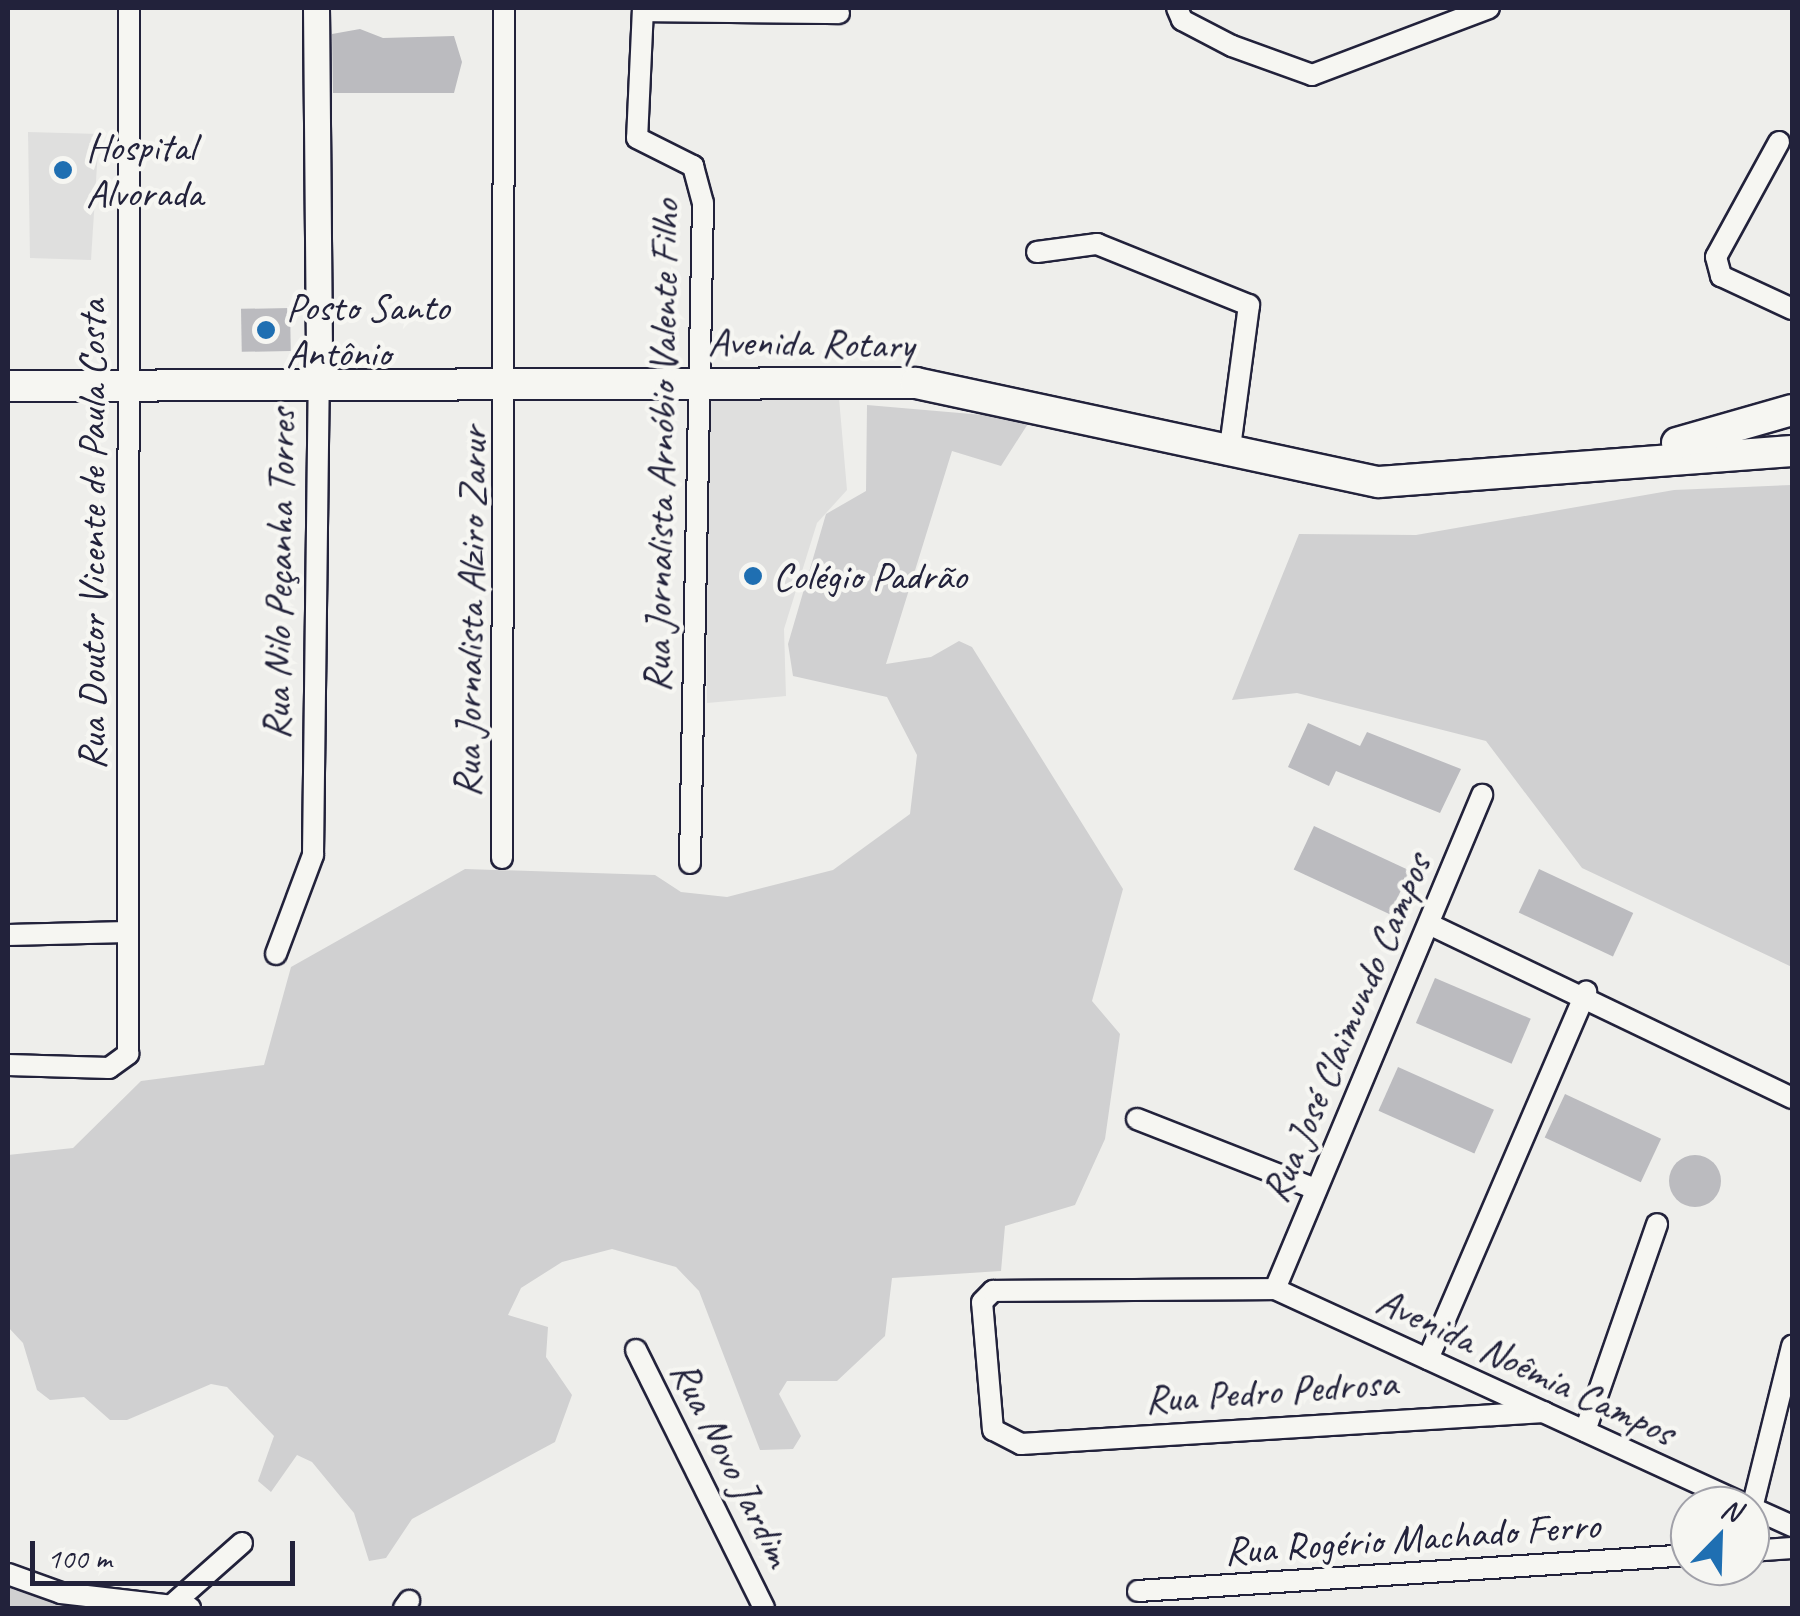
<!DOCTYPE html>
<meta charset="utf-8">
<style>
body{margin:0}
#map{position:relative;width:1800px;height:1616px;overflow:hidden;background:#eeeeeb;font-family:Caveat,sans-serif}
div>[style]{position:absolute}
.built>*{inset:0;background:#dfdfde}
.green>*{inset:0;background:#d0d0d1}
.building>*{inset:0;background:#bbbbbf;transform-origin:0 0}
.round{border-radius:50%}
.roads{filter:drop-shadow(2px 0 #22223b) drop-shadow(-2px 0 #22223b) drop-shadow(0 2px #22223b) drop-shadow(0 -2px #22223b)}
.minor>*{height:20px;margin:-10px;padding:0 10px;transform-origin:10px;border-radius:10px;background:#f6f6f2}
.tertiary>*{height:25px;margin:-12.5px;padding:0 12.5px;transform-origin:12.5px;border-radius:12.5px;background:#f6f6f2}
.primary>*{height:30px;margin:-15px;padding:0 15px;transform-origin:15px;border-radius:15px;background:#f6f6f2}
.dots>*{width:28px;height:28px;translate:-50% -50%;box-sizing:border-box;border:5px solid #f6f6f2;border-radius:50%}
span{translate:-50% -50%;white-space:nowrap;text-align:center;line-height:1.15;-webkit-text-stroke:9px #f6f6f2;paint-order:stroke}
.poi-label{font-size:40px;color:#22223b}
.left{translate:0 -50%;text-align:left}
.street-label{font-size:40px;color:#22223b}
.frame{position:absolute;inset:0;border:10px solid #22223b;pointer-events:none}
.north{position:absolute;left:1670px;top:1486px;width:100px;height:100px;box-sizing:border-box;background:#f6f6f2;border:2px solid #a1a1a9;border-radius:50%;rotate:23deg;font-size:28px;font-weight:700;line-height:40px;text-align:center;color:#22223b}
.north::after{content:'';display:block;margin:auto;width:35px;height:45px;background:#1f6fb2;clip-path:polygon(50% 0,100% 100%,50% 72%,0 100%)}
.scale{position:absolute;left:30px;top:1541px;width:265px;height:45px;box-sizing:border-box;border:5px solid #22223b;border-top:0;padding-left:12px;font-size:30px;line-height:35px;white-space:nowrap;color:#22223b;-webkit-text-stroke:8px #f6f6f2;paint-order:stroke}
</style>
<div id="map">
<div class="built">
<i style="clip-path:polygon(28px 132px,99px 134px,91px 260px,30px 258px)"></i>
<i style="clip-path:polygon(839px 398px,847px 490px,817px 523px,784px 629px,786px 696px,707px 703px,706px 401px)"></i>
</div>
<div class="green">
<i style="clip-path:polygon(867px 405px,1031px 419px,1001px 466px,952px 451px,886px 664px,931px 657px,959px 641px,972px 647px,1123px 889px,1092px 1001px,1120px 1034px,1105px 1139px,1075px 1205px,1005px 1226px,1001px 1271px,892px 1278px,885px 1336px,837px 1381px,787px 1381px,779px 1394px,801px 1436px,793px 1449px,760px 1450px,699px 1291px,676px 1267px,612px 1249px,562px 1262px,521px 1288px,508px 1315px,548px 1327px,546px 1357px,572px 1395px,555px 1442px,412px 1519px,386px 1558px,369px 1561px,354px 1513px,312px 1462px,297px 1455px,271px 1492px,258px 1481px,274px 1436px,227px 1387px,211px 1384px,127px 1420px,110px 1420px,84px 1397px,50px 1400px,37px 1390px,23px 1343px,8px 1327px,8px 1155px,73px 1148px,141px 1081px,264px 1065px,291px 967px,465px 869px,655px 875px,681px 892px,727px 897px,833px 870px,910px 814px,917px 755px,887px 697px,793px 676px,788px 644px,826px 514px,866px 491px)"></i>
<i style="clip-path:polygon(1792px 485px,1792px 967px,1582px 868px,1486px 741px,1297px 693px,1232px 700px,1299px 534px,1416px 535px,1674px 490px)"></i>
<i style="clip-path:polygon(8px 1585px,14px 1590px,119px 1608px,8px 1608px)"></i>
</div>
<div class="building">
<i style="clip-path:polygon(360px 29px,383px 38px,454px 36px,462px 62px,454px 93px,333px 93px,332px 34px)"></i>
<i style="left:290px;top:308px;width:43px;height:49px;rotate:89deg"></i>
<i style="clip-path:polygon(1308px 723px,1360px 746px,1367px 732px,1461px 769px,1440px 813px,1336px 771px,1329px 786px,1288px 767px)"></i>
<i style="left:1314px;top:826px;width:106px;height:48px;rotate:25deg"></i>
<i style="left:1539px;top:869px;width:104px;height:48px;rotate:25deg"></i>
<i style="left:1435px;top:978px;width:104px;height:49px;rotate:23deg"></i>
<i style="left:1398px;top:1067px;width:105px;height:48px;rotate:24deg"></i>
<i style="left:1565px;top:1094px;width:106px;height:48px;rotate:25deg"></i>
<i class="round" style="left:1669px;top:1155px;width:52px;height:52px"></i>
</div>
<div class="roads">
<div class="minor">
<i style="left:643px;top:8px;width:130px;rotate:92.6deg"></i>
<i style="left:637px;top:138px;width:63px;rotate:26.6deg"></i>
<i style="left:693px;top:166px;width:38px;rotate:75deg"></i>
<i style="left:703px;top:203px;width:660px;rotate:91.13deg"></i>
<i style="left:1177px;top:8px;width:13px;rotate:67deg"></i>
<i style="left:1182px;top:20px;width:56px;rotate:27.5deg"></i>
<i style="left:1232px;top:46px;width:85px;rotate:19.9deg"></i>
<i style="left:1312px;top:75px;width:189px;rotate:-20.7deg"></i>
<i style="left:644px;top:11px;width:195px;rotate:0.6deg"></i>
<i style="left:1779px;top:142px;width:131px;rotate:118.7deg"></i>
<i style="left:1716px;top:257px;width:20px;rotate:75deg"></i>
<i style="left:1721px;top:276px;width:78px;rotate:24.9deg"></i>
<i style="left:1037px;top:252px;width:61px;rotate:-7.6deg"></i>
<i style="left:1097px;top:244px;width:164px;rotate:21.9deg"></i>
<i style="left:1249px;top:305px;width:151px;rotate:97.6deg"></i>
<i style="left:502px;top:858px;width:850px;rotate:-89.87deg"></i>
<i style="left:1429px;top:924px;width:403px;rotate:25.6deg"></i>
<i style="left:8px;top:935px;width:119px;rotate:-1.4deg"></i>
<i style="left:276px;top:954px;width:106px;rotate:-69.5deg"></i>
<i style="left:313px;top:855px;width:470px;rotate:-89.3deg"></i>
<i style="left:8px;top:1065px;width:101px;rotate:1.7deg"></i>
<i style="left:109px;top:1068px;width:24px;rotate:-36deg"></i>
<i style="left:128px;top:1054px;width:1046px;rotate:-89.95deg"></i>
<i style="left:1137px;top:1119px;width:192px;rotate:21.4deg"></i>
<i style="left:1275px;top:1289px;width:536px;rotate:-67.26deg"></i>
<i style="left:636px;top:1350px;width:288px;rotate:63.6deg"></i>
<i style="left:1428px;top:1359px;width:400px;rotate:-66.7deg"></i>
<i style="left:1544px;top:1412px;width:524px;rotate:176.5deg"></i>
<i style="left:1021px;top:1444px;width:31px;rotate:-153deg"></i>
<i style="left:993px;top:1430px;width:128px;rotate:-94.9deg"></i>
<i style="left:982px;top:1302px;width:16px;rotate:-45deg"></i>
<i style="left:993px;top:1291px;width:282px;rotate:-0.4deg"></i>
<i style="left:1275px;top:1289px;width:520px;rotate:24.64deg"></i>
<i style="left:1585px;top:1431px;width:219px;rotate:-70.8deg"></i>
<i style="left:1750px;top:1507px;width:46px;rotate:24.3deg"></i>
<i style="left:1752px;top:1508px;width:167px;rotate:-76.1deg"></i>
<i style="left:1750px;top:1551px;width:42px;rotate:-4.1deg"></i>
<i style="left:8px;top:1574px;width:56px;rotate:19.7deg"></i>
<i style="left:61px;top:1593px;width:130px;rotate:6.6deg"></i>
<i style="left:1138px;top:1591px;width:553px;rotate:-3.73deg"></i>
<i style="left:173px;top:1604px;width:92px;rotate:-41.5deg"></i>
<i style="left:404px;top:1608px;width:9px;rotate:-54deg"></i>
</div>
<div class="tertiary">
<i style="left:316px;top:8px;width:377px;rotate:89.5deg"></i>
</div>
<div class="primary">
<i style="left:8px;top:386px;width:908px;rotate:-0.19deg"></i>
<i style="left:916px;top:383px;width:473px;rotate:12.1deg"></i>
<i style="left:1379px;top:482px;width:414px;rotate:-4.3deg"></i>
<i style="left:1677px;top:443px;width:120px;rotate:-16deg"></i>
</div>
</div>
<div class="dots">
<i style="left:63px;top:170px;background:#1f6fb2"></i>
<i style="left:266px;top:330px;background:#1f6fb2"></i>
<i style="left:753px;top:576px;background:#1f6fb2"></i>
</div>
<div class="poi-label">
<span class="left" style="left:86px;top:170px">Hospital<br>Alvorada</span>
<span class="left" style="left:286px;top:330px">Posto Santo<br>Antônio</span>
<span class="left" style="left:773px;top:576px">Colégio Padrão</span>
</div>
<div class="street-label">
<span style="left:811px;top:343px;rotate:1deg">Avenida Rotary</span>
<span style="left:661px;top:446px;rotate:-89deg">Rua Jornalista Arnóbio Valente Filho</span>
<span style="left:92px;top:535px;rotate:-90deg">Rua Doutor Vicente de Paula Costa</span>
<span style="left:279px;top:574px;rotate:-89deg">Rua Nilo Peçanha Torres</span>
<span style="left:470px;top:612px;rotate:-89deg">Rua Jornalista Alziro Zarur</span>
<span style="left:1346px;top:1028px;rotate:-67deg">Rua José Claimundo Campos</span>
<span style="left:1526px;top:1366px;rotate:25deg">Avenida Noêmia Campos</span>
<span style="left:1271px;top:1391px;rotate:-4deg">Rua Pedro Pedrosa</span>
<span style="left:732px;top:1463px;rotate:63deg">Rua Novo Jardim</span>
<span style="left:1412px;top:1538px;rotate:-4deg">Rua Rogério Machado Ferro</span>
</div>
<div class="frame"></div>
<div class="north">N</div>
<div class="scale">100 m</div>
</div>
